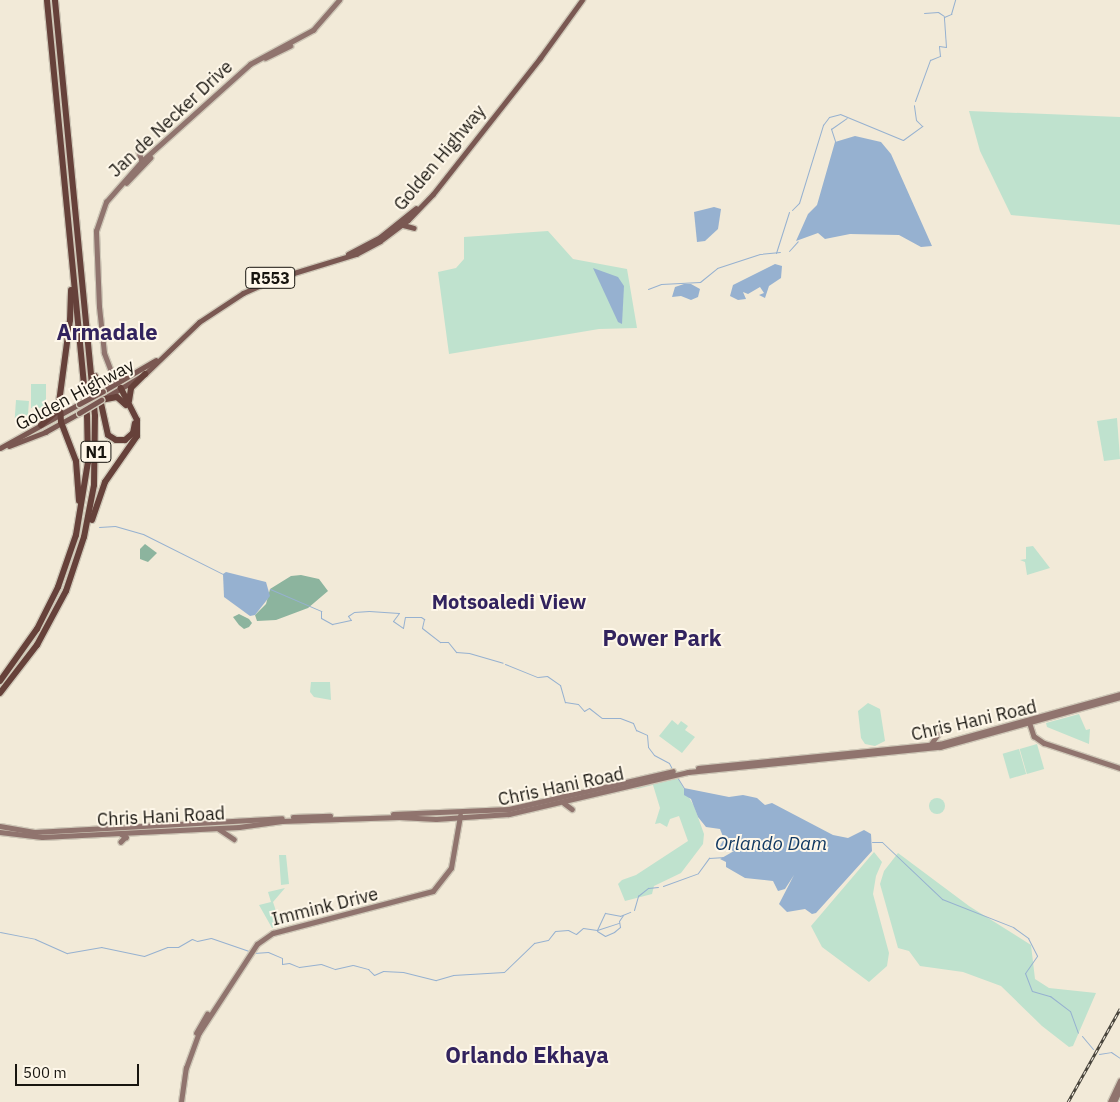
<!DOCTYPE html>
<style>
body{margin:0}
#map{position:relative;width:1120px;height:1102px;overflow:hidden;background:#f2ead8;font-family:"IBM Plex Sans",sans-serif}
div>[style]{position:absolute}
.green>*{inset:0;background:#bfe2ce;transform-origin:0 0}
.round{border-radius:50%}
.forest>*{inset:0;background:#8cb49e}
.water>*{inset:0;background:#96b1d0}
.stream>*{height:1px;margin:-0.5px;padding:0 0.5px;transform-origin:0.5px;border-radius:0.5px;background:#96b1d0}
.roads{filter:drop-shadow(1px 0 #cfc8b8) drop-shadow(-1px 0 #cfc8b8) drop-shadow(0 1px #cfc8b8) drop-shadow(0 -1px #cfc8b8)}
.secondary>*{height:4.5px;margin:-2.25px;padding:0 2.25px;transform-origin:2.25px;border-radius:2.25px;background:#90746e}
.primary>*{height:5px;margin:-2.5px;padding:0 2.5px;transform-origin:2.5px;border-radius:2.5px;background:#7a5852}
.motorway>*{height:6px;margin:-3px;padding:0 3px;transform-origin:3px;border-radius:3px;background:#66413a}
.rail>*{height:3px;margin-top:-1.5px;transform-origin:0;background:repeating-linear-gradient(90deg,#fef7e9 0 4px,#4a463d 0 8px);box-sizing:border-box;border-block:1px solid #4a463d}
.bridges{filter:drop-shadow(1px 0 #cfc8b8) drop-shadow(-1px 0 #cfc8b8) drop-shadow(0 1px #cfc8b8) drop-shadow(0 -1px #cfc8b8)}
.primary-bridge>*{height:5px;margin:-2.5px;padding:0 2.5px;transform-origin:2.5px;border-radius:2.5px;background:#7a5852}
span{translate:-50% -50%;white-space:nowrap;text-align:center;line-height:1.15;-webkit-text-stroke:4px #fef7e9;paint-order:stroke}
.shield-label span{padding:1px 4px;background:#fef7e9;border:1px solid;border-radius:4px;-webkit-text-stroke-width:0}
.shield-label{font-size:16px;color:#18150f;font-weight:700}
.street-label{font-size:18px;color:#18150f}
.water-label{font-size:19px;color:#123962;font-style:italic}
.quarter-label{font-size:20px;color:#32235e;font-weight:700}
.district-label{font-size:22px;color:#32235e;font-weight:700}
.scale{position:absolute;left:15px;top:1064px;width:124px;height:22px;box-sizing:border-box;border:2px solid #18150f;border-top:0;padding-left:6px;font-size:15px;line-height:18px;white-space:nowrap;color:#18150f;-webkit-text-stroke:4px #fef7e9;paint-order:stroke}
</style>
<div id="map">
<div class="green">
<i style="clip-path:polygon(969px 111px,1120px 117px,1120px 225px,1011px 215px,980px 151px)"></i>
<i style="clip-path:polygon(548px 231px,573px 259px,627px 269px,637px 328px,599px 329px,449px 354px,438px 272px,456px 268px,464px 259px,464px 237px)"></i>
<i style="left:31px;top:384px;width:15px;height:24px"></i>
<i style="left:16px;top:400px;width:13px;height:18px;rotate:4deg"></i>
<i style="clip-path:polygon(1117px 418px,1120px 459px,1104px 461px,1097px 421px)"></i>
<i style="clip-path:polygon(1033px 546px,1050px 568px,1027px 575px,1025px 562px,1020px 560px,1026px 559px,1026px 547px)"></i>
<i style="clip-path:polygon(311px 682px,330px 682px,331px 700px,314px 697px,310px 692px)"></i>
<i style="clip-path:polygon(868px 703px,880px 709px,885px 741px,875px 746px,865px 744px,861px 738px,858px 711px)"></i>
<i style="clip-path:polygon(1079px 714px,1086px 730px,1090px 729px,1089px 744px,1047px 727px,1046px 723px)"></i>
<i style="clip-path:polygon(672px 720px,678px 725px,681px 721px,688px 726px,685px 730px,695px 737px,682px 753px,659px 736px)"></i>
<i style="left:1037px;top:744px;width:26px;height:18px;rotate:74deg"></i>
<i style="left:1019px;top:749px;width:26px;height:17px;rotate:74deg"></i>
<i style="clip-path:polygon(671px 775px,678px 779px,694px 806px,704px 834px,703px 844px,681px 873px,654px 886px,652px 894px,625px 901px,618px 884px,622px 880px,636px 875px,688px 841px,679px 816px,670px 819px,667px 827px,660px 823px,655px 824px,660px 808px,653px 785px,637px 789px,635px 786px)"></i>
<i class="round" style="left:929px;top:798px;width:16px;height:16px"></i>
<i style="clip-path:polygon(874px 852px,882px 862px,876px 876px,873px 894px,889px 953px,887px 966px,869px 982px,822px 947px,811px 926px)"></i>
<i style="clip-path:polygon(898px 853px,969px 906px,1031px 945px,1035px 979px,1049px 988px,1096px 993px,1073px 1046px,1069px 1047px,1042px 1026px,1001px 986px,963px 972px,920px 966px,909px 951px,898px 948px,880px 884px,884px 871px)"></i>
<i style="clip-path:polygon(279px 855px,286px 855px,289px 884px,281px 885px)"></i>
<i style="clip-path:polygon(285px 888px,273px 902px,276px 911px,288px 921px,291px 911px,296px 910px,299px 921px,272px 928px,259px 905px,271px 902px,268px 892px)"></i>
</div>
<div class="forest">
<i style="clip-path:polygon(145px 544px,157px 553px,148px 562px,140px 559px,140px 549px)"></i>
<i style="clip-path:polygon(301px 575px,319px 579px,328px 591px,308px 608px,276px 620px,257px 621px,255px 615px,266px 604px,270px 589px,291px 576px)"></i>
<i style="clip-path:polygon(239px 614px,249px 619px,252px 623px,249px 627px,244px 629px,239px 625px,233px 617px)"></i>
</div>
<div class="water">
<i style="clip-path:polygon(855px 136px,881px 142px,891px 154px,932px 246px,921px 247px,899px 235px,850px 234px,825px 239px,818px 233px,796px 241px,808px 214px,817px 205px,835px 142px)"></i>
<i style="clip-path:polygon(714px 207px,721px 209px,718px 229px,705px 241px,697px 242px,694px 212px)"></i>
<i style="clip-path:polygon(775px 264px,782px 266px,781px 278px,769px 286px,765px 298px,759px 295px,764px 293px,760px 287px,748px 294px,743px 292px,746px 299px,738px 300px,730px 296px,733px 285px)"></i>
<i style="clip-path:polygon(593px 268px,618px 277px,624px 286px,622px 324px,618px 322px)"></i>
<i style="clip-path:polygon(684px 284px,691px 284px,700px 289px,698px 297px,691px 300px,681px 296px,672px 297px,675px 287px)"></i>
<i style="clip-path:polygon(226px 572px,266px 582px,270px 596px,255px 615px,250px 616px,224px 597px,223px 574px)"></i>
<i style="clip-path:polygon(684px 788px,729px 797px,743px 795px,757px 798px,765px 805px,772px 803px,833px 835px,848px 838px,864px 830px,871px 834px,872px 851px,816px 913px,812px 914px,805px 909px,787px 912px,779px 904px,794px 875px,785px 889px,778px 891px,773px 881px,745px 878px,726px 867px,726px 862px,720px 859px,734px 851px,719px 848px,724px 839px,720px 829px,706px 827px,698px 817px,691px 799px,684px 795px)"></i>
</div>
<div class="stream">
<i style="left:924px;top:13px;width:14px;rotate:-4deg"></i>
<i style="left:938px;top:12px;width:7px;rotate:34deg"></i>
<i style="left:915px;top:101px;width:44px;rotate:-69.9deg"></i>
<i style="left:930px;top:60px;width:11px;rotate:-22deg"></i>
<i style="left:940px;top:56px;width:10px;rotate:-96deg"></i>
<i style="left:939px;top:46px;width:7px;rotate:8deg"></i>
<i style="left:946px;top:47px;width:30px;rotate:-94deg"></i>
<i style="left:944px;top:17px;width:8px;rotate:-23deg"></i>
<i style="left:951px;top:14px;width:15px;rotate:-74deg"></i>
<i style="left:835px;top:141px;width:13px;rotate:-108deg"></i>
<i style="left:831px;top:129px;width:19px;rotate:-35deg"></i>
<i style="left:792px;top:210px;width:10px;rotate:-45deg"></i>
<i style="left:799px;top:203px;width:82px;rotate:-72.9deg"></i>
<i style="left:823px;top:125px;width:10px;rotate:-53deg"></i>
<i style="left:829px;top:117px;width:11px;rotate:-15deg"></i>
<i style="left:840px;top:114px;width:68px;rotate:22.4deg"></i>
<i style="left:903px;top:140px;width:24px;rotate:-36deg"></i>
<i style="left:922px;top:126px;width:8px;rotate:-135deg"></i>
<i style="left:916px;top:120px;width:15px;rotate:-98deg"></i>
<i style="left:789px;top:251px;width:13px;rotate:-48deg"></i>
<i style="left:776px;top:253px;width:43px;rotate:-72.4deg"></i>
<i style="left:648px;top:289px;width:14px;rotate:-21deg"></i>
<i style="left:661px;top:284px;width:39px;rotate:-3deg"></i>
<i style="left:700px;top:282px;width:22px;rotate:-39deg"></i>
<i style="left:717px;top:268px;width:45px;rotate:-18deg"></i>
<i style="left:760px;top:254px;width:20px;rotate:-6deg"></i>
<i style="left:99px;top:527px;width:16px;rotate:-4deg"></i>
<i style="left:115px;top:526px;width:29px;rotate:16deg"></i>
<i style="left:143px;top:534px;width:89px;rotate:26.6deg"></i>
<i style="left:270px;top:589px;width:56px;rotate:23.3deg"></i>
<i style="left:321px;top:611px;width:7px;rotate:90deg"></i>
<i style="left:321px;top:618px;width:13px;rotate:29deg"></i>
<i style="left:332px;top:624px;width:19px;rotate:-12deg"></i>
<i style="left:351px;top:620px;width:5px;rotate:-127deg"></i>
<i style="left:348px;top:616px;width:7px;rotate:-34deg"></i>
<i style="left:354px;top:612px;width:15px;rotate:-4deg"></i>
<i style="left:369px;top:611px;width:30px;rotate:4deg"></i>
<i style="left:399px;top:613px;width:10px;rotate:127deg"></i>
<i style="left:393px;top:621px;width:12px;rotate:35deg"></i>
<i style="left:403px;top:628px;width:11px;rotate:-80deg"></i>
<i style="left:405px;top:617px;width:16px"></i>
<i style="left:421px;top:617px;width:4px;rotate:34deg"></i>
<i style="left:424px;top:619px;width:9px;rotate:103deg"></i>
<i style="left:422px;top:628px;width:23px;rotate:38deg"></i>
<i style="left:440px;top:642px;width:8px"></i>
<i style="left:448px;top:642px;width:13px;rotate:51deg"></i>
<i style="left:456px;top:652px;width:13px;rotate:4deg"></i>
<i style="left:469px;top:653px;width:35px;rotate:16deg"></i>
<i style="left:505px;top:664px;width:35px;rotate:22deg"></i>
<i style="left:538px;top:677px;width:9px;rotate:-6deg"></i>
<i style="left:547px;top:676px;width:16px;rotate:35deg"></i>
<i style="left:560px;top:685px;width:18px;rotate:74deg"></i>
<i style="left:565px;top:702px;width:13px;rotate:9deg"></i>
<i style="left:578px;top:704px;width:9px;rotate:49deg"></i>
<i style="left:584px;top:711px;width:6px;rotate:-31deg"></i>
<i style="left:589px;top:708px;width:16px;rotate:38deg"></i>
<i style="left:602px;top:718px;width:18px"></i>
<i style="left:620px;top:718px;width:14px;rotate:21deg"></i>
<i style="left:633px;top:723px;width:8px;rotate:67deg"></i>
<i style="left:636px;top:730px;width:12px;rotate:24deg"></i>
<i style="left:647px;top:735px;width:12px;rotate:85deg"></i>
<i style="left:648px;top:747px;width:10px;rotate:53deg"></i>
<i style="left:654px;top:755px;width:17px;rotate:28deg"></i>
<i style="left:669px;top:763px;width:7px;rotate:63deg"></i>
<i style="left:677px;top:777px;width:13px;rotate:58deg"></i>
<i style="left:872px;top:842px;width:10px"></i>
<i style="left:882px;top:842px;width:83px;rotate:43.5deg"></i>
<i style="left:942px;top:899px;width:76px;rotate:21.5deg"></i>
<i style="left:1013px;top:927px;width:19px;rotate:36deg"></i>
<i style="left:1028px;top:938px;width:20px;rotate:63deg"></i>
<i style="left:1037px;top:956px;width:21px;rotate:125deg"></i>
<i style="left:1025px;top:973px;width:19px;rotate:69deg"></i>
<i style="left:1032px;top:991px;width:19px;rotate:16deg"></i>
<i style="left:1050px;top:996px;width:25px;rotate:37deg"></i>
<i style="left:1070px;top:1011px;width:23px;rotate:70deg"></i>
<i style="left:663px;top:886px;width:37px;rotate:-20deg"></i>
<i style="left:698px;top:873px;width:19px;rotate:-54deg"></i>
<i style="left:709px;top:858px;width:16px;rotate:-4deg"></i>
<i style="left:634px;top:910px;width:15px;rotate:-74deg"></i>
<i style="left:638px;top:896px;width:13px;rotate:-39deg"></i>
<i style="left:648px;top:888px;width:10px;rotate:-6deg"></i>
<i style="left:597px;top:930px;width:23px;rotate:-18deg"></i>
<i style="left:597px;top:931px;width:9px;rotate:32deg"></i>
<i style="left:605px;top:936px;width:10px;rotate:-24deg"></i>
<i style="left:614px;top:932px;width:8px;rotate:-40deg"></i>
<i style="left:620px;top:927px;width:6px;rotate:-99deg"></i>
<i style="left:619px;top:921px;width:7px;rotate:-56deg"></i>
<i style="left:0;top:932px;width:36px;rotate:11deg"></i>
<i style="left:35px;top:939px;width:35px;rotate:24deg"></i>
<i style="left:67px;top:953px;width:35px;rotate:-10deg"></i>
<i style="left:101px;top:947px;width:44px;rotate:11.8deg"></i>
<i style="left:144px;top:956px;width:25px;rotate:-21deg"></i>
<i style="left:167px;top:947px;width:11px"></i>
<i style="left:178px;top:947px;width:16px;rotate:-30deg"></i>
<i style="left:192px;top:939px;width:5px;rotate:22deg"></i>
<i style="left:197px;top:941px;width:14px;rotate:-12deg"></i>
<i style="left:211px;top:938px;width:40px;rotate:18.9deg"></i>
<i style="left:253px;top:953px;width:15px;rotate:-4deg"></i>
<i style="left:268px;top:952px;width:15px;rotate:23deg"></i>
<i style="left:282px;top:958px;width:6px;rotate:90deg"></i>
<i style="left:282px;top:964px;width:7px;rotate:-8deg"></i>
<i style="left:289px;top:963px;width:11px;rotate:22deg"></i>
<i style="left:299px;top:967px;width:22px;rotate:-8deg"></i>
<i style="left:321px;top:964px;width:15px;rotate:20deg"></i>
<i style="left:335px;top:969px;width:18px;rotate:-13deg"></i>
<i style="left:353px;top:965px;width:16px;rotate:15deg"></i>
<i style="left:368px;top:969px;width:8px;rotate:45deg"></i>
<i style="left:374px;top:975px;width:10px;rotate:-24deg"></i>
<i style="left:383px;top:971px;width:20px;rotate:3deg"></i>
<i style="left:403px;top:972px;width:34px;rotate:14deg"></i>
<i style="left:436px;top:980px;width:18px;rotate:-16deg"></i>
<i style="left:453px;top:975px;width:51px;rotate:-3.4deg"></i>
<i style="left:504px;top:972px;width:42px;rotate:-44deg"></i>
<i style="left:534px;top:943px;width:14px;rotate:-12deg"></i>
<i style="left:548px;top:940px;width:11px;rotate:-52deg"></i>
<i style="left:555px;top:931px;width:13px;rotate:-4deg"></i>
<i style="left:568px;top:930px;width:9px;rotate:27deg"></i>
<i style="left:576px;top:934px;width:9px;rotate:-41deg"></i>
<i style="left:583px;top:928px;width:14px;rotate:8deg"></i>
<i style="left:597px;top:930px;width:19px;rotate:-65deg"></i>
<i style="left:605px;top:913px;width:15px;rotate:11deg"></i>
<i style="left:620px;top:916px;width:11px;rotate:-22deg"></i>
<i style="left:1082px;top:1036px;width:17px;rotate:50deg"></i>
<i style="left:1099px;top:1054px;width:12px;rotate:-9deg"></i>
<i style="left:1111px;top:1052px;width:11px;rotate:34deg"></i>
</div>
<div class="roads">
<div class="secondary">
<i style="left:265px;top:58px;width:28px;rotate:-26deg"></i>
<i style="left:138px;top:149px;width:13px;rotate:72deg"></i>
<i style="left:126px;top:183px;width:35px;rotate:-46deg"></i>
<i style="left:115px;top:382px;width:31px;rotate:-111deg"></i>
<i style="left:104px;top:353px;width:46px;rotate:-96.2deg"></i>
<i style="left:99px;top:307px;width:76px;rotate:-92.3deg"></i>
<i style="left:96px;top:231px;width:31px;rotate:-71deg"></i>
<i style="left:106px;top:202px;width:55px;rotate:-48.7deg"></i>
<i style="left:142px;top:161px;width:145px;rotate:-41.9deg"></i>
<i style="left:250px;top:64px;width:72px;rotate:-28.4deg"></i>
<i style="left:313px;top:30px;width:40px;rotate:-49deg"></i>
<i style="left:1029px;top:721px;width:16px;rotate:72deg"></i>
<i style="left:1034px;top:736px;width:12px;rotate:35deg"></i>
<i style="left:1044px;top:743px;width:80px;rotate:18.2deg"></i>
<i style="left:931px;top:744px;width:12px;rotate:-55deg"></i>
<i style="left:698px;top:768px;width:243px;rotate:-5.7deg"></i>
<i style="left:940px;top:744px;width:187px;rotate:-15.5deg"></i>
<i style="left:562px;top:796px;width:9px;rotate:-54deg"></i>
<i style="left:564px;top:803px;width:10px;rotate:37deg"></i>
<i style="left:393px;top:814px;width:116px;rotate:-2.5deg"></i>
<i style="left:509px;top:809px;width:168px;rotate:-13deg"></i>
<i style="left:293px;top:817px;width:37px;rotate:-2deg"></i>
<i style="left:0;top:826px;width:36px;rotate:10deg"></i>
<i style="left:35px;top:832px;width:247px;rotate:-3.2deg"></i>
<i style="left:219px;top:829px;width:18px;rotate:34deg"></i>
<i style="left:0;top:832px;width:42px;rotate:6.8deg"></i>
<i style="left:42px;top:837px;width:197px;rotate:-2.9deg"></i>
<i style="left:239px;top:827px;width:43px;rotate:-7.9deg"></i>
<i style="left:282px;top:821px;width:117px;rotate:-2deg"></i>
<i style="left:399px;top:817px;width:37px;rotate:3deg"></i>
<i style="left:436px;top:819px;width:73px;rotate:-3.9deg"></i>
<i style="left:509px;top:814px;width:184px;rotate:-13.2deg"></i>
<i style="left:688px;top:772px;width:253px;rotate:-5.7deg"></i>
<i style="left:940px;top:747px;width:187px;rotate:-15.5deg"></i>
<i style="left:121px;top:834px;width:6px;rotate:31deg"></i>
<i style="left:126px;top:837px;width:7px;rotate:135deg"></i>
<i style="left:196px;top:1033px;width:22px;rotate:-60deg"></i>
<i style="left:181px;top:1102px;width:34px;rotate:-82deg"></i>
<i style="left:186px;top:1068px;width:37px;rotate:-70deg"></i>
<i style="left:199px;top:1033px;width:106px;rotate:-56.9deg"></i>
<i style="left:257px;top:944px;width:19px;rotate:-35deg"></i>
<i style="left:273px;top:933px;width:165px;rotate:-14.7deg"></i>
<i style="left:433px;top:891px;width:29px;rotate:-52deg"></i>
<i style="left:451px;top:868px;width:53px;rotate:-80.2deg"></i>
<i style="left:1110px;top:1102px;width:23px;rotate:-65deg"></i>
<i style="left:1114px;top:1102px;width:14px;rotate:-65deg"></i>
</div>
<div class="primary">
<i style="left:403px;top:225px;width:11px;rotate:15deg"></i>
<i style="left:348px;top:254px;width:36px;rotate:-28deg"></i>
<i style="left:380px;top:237px;width:46px;rotate:-38.9deg"></i>
<i style="left:109px;top:387px;width:9px;rotate:-58deg"></i>
<i style="left:103px;top:391px;width:61px;rotate:-30.3deg"></i>
<i style="left:103px;top:399px;width:49px;rotate:-30.8deg"></i>
<i style="left:145px;top:374px;width:75px;rotate:-43.9deg"></i>
<i style="left:199px;top:322px;width:53px;rotate:-33.4deg"></i>
<i style="left:243px;top:293px;width:34px;rotate:-24deg"></i>
<i style="left:274px;top:279px;width:86px;rotate:-17deg"></i>
<i style="left:356px;top:254px;width:27px;rotate:-28deg"></i>
<i style="left:380px;top:241px;width:35px;rotate:-37deg"></i>
<i style="left:408px;top:220px;width:36px;rotate:-46deg"></i>
<i style="left:433px;top:194px;width:173px;rotate:-51.8deg"></i>
<i style="left:540px;top:58px;width:72px;rotate:-54.1deg"></i>
<i style="left:9px;top:446px;width:39px;rotate:-21deg"></i>
<i style="left:45px;top:432px;width:39px;rotate:-29deg"></i>
<i style="left:0;top:448px;width:90px;rotate:-29.1deg"></i>
</div>
<div class="motorway">
<i style="left:95px;top:376px;width:60px;rotate:77.6deg"></i>
<i style="left:108px;top:435px;width:9px;rotate:32deg"></i>
<i style="left:116px;top:440px;width:9px"></i>
<i style="left:125px;top:440px;width:11px;rotate:-41deg"></i>
<i style="left:133px;top:433px;width:10px;rotate:-79deg"></i>
<i style="left:101px;top:400px;width:16px;rotate:-11deg"></i>
<i style="left:117px;top:397px;width:12px;rotate:42deg"></i>
<i style="left:129px;top:401px;width:13px;rotate:-81deg"></i>
<i style="left:131px;top:388px;width:20px;rotate:-45deg"></i>
<i style="left:60px;top:407px;width:15px;rotate:86deg"></i>
<i style="left:61px;top:422px;width:42px;rotate:69deg"></i>
<i style="left:76px;top:461px;width:40px;rotate:85.7deg"></i>
<i style="left:41px;top:425px;width:23px;rotate:-41deg"></i>
<i style="left:58px;top:410px;width:91px;rotate:-82.4deg"></i>
<i style="left:70px;top:320px;width:30px;rotate:-88deg"></i>
<i style="left:92px;top:520px;width:40px;rotate:-71.1deg"></i>
<i style="left:105px;top:482px;width:56px;rotate:-55.2deg"></i>
<i style="left:137px;top:436px;width:16px;rotate:-90deg"></i>
<i style="left:137px;top:420px;width:36px;rotate:-117deg"></i>
<i style="left:0;top:681px;width:64px;rotate:-54.6deg"></i>
<i style="left:37px;top:629px;width:47px;rotate:-63.4deg"></i>
<i style="left:58px;top:587px;width:55px;rotate:-70.9deg"></i>
<i style="left:76px;top:535px;width:74px;rotate:-80.7deg"></i>
<i style="left:88px;top:462px;width:46px;rotate:-91.2deg"></i>
<i style="left:87px;top:416px;width:418px;rotate:-95.5deg"></i>
<i style="left:0;top:693px;width:61px;rotate:-52.4deg"></i>
<i style="left:37px;top:645px;width:61px;rotate:-61.8deg"></i>
<i style="left:66px;top:591px;width:57px;rotate:-71.6deg"></i>
<i style="left:84px;top:537px;width:53px;rotate:-79.1deg"></i>
<i style="left:94px;top:485px;width:69px;rotate:-89.2deg"></i>
<i style="left:95px;top:416px;width:418px;rotate:-95.5deg"></i>
</div>
</div>
<div class="rail">
<i style="left:1068px;top:1102px;width:107px;rotate:-60.8deg"></i>
</div>
<div class="bridges">
<div class="primary-bridge">
<i style="left:79px;top:404px;width:27px;rotate:-28deg"></i>
<i style="left:79px;top:413px;width:26px;rotate:-31deg"></i>
</div>
</div>
<div class="shield-label">
<span style="left:270px;top:278px">R553</span>
<span style="left:96px;top:452px">N1</span>
</div>
<div class="street-label">
<span style="left:171px;top:119px;rotate:-43deg">Jan de Necker Drive</span>
<span style="left:440px;top:158px;rotate:-50deg">Golden Highway</span>
<span style="left:75px;top:395px;rotate:-28deg">Golden Highway</span>
<span style="left:974px;top:721px;rotate:-13deg">Chris Hani Road</span>
<span style="left:561px;top:787px;rotate:-12deg">Chris Hani Road</span>
<span style="left:161px;top:817px;rotate:-3deg">Chris Hani Road</span>
<span style="left:325px;top:907px;rotate:-14deg">Immink Drive</span>
</div>
<div class="water-label">
<span style="left:771px;top:844px">Orlando Dam</span>
</div>
<div class="quarter-label">
<span style="left:509px;top:601px">Motsoaledi View</span>
</div>
<div class="district-label">
<span style="left:107px;top:332px">Armadale</span>
<span style="left:662px;top:638px">Power Park</span>
<span style="left:527px;top:1055px">Orlando Ekhaya</span>
</div>
<div class="scale">500 m</div>
</div>
